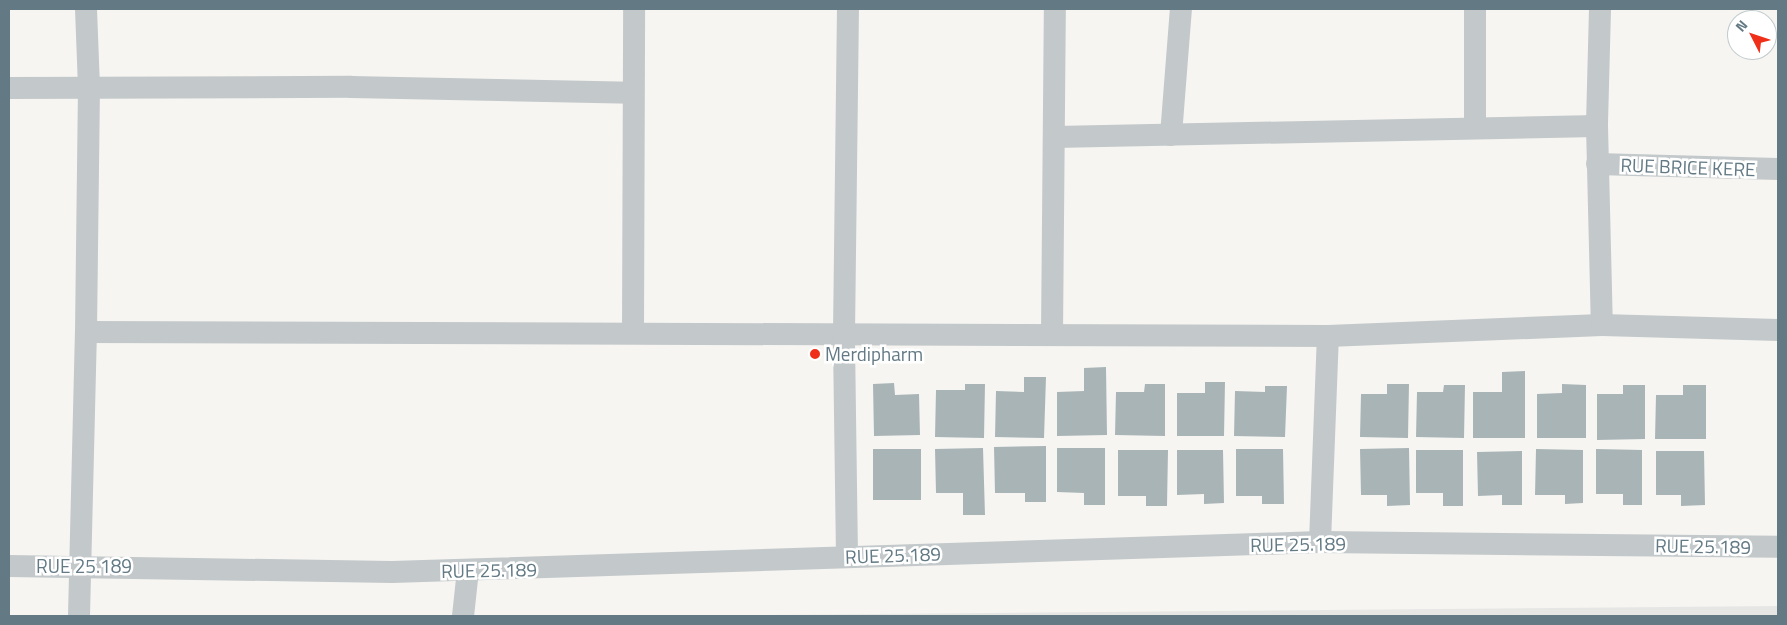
<!DOCTYPE html>
<style>
body{margin:0}
#map{position:relative;width:1787px;height:625px;overflow:hidden;background:#f6f5f2;font-family:"Titillium Web",sans-serif}
div>[style]{position:absolute}
.built>*{inset:0;background:#e6e7e5}
.building>*{inset:0;background:#a9b4b7;transform-origin:0 0}
.street>*{height:22px;margin:-11px;padding:0 11px;transform-origin:11px;border-radius:11px;background:#c3c8ca}
.dots>*{width:14px;height:14px;translate:-50% -50%;box-sizing:border-box;border:2px solid #fff;border-radius:50%}
span{translate:-50% -50%;white-space:nowrap;text-align:center;line-height:1.15;-webkit-text-stroke:5px #fff;paint-order:stroke}
.street-label{font-size:19px;color:#637a85}
.poi-label{font-size:19px;color:#637a85}
.left{translate:0 -50%;text-align:left}
.frame{position:absolute;inset:0;border:10px solid #637a85;pointer-events:none}
.north{position:absolute;left:1727px;top:10px;width:50px;height:50px;box-sizing:border-box;background:#fff;border:1px solid #c1cace;border-radius:50%;rotate:311deg;font-size:14px;font-weight:700;line-height:20px;text-align:center;color:#637a85}
.north::after{content:'';display:block;margin:auto;width:18px;height:22px;background:#ef2f19;clip-path:polygon(50% 0,100% 100%,50% 72%,0 100%)}
</style>
<div id="map">
<div class="built">
<i style="clip-path:polygon(1778px 606px,1778px 616px,644px 616px)"></i>
</div>
<div class="building">
<i style="clip-path:polygon(1106px 367px,1107px 435px,1057px 436px,1057px 392px,1084px 391px,1084px 368px)"></i>
<i style="clip-path:polygon(1525px 371px,1525px 438px,1473px 438px,1473px 392px,1502px 392px,1502px 372px)"></i>
<i style="clip-path:polygon(1024px 377px,1046px 377px,1044px 438px,995px 437px,996px 391px,1024px 392px)"></i>
<i style="clip-path:polygon(1205px 382px,1225px 382px,1224px 436px,1177px 436px,1177px 393px,1205px 393px)"></i>
<i style="clip-path:polygon(894px 383px,895px 395px,919px 394px,920px 435px,874px 436px,873px 384px)"></i>
<i style="clip-path:polygon(965px 384px,985px 384px,984px 438px,935px 437px,936px 390px,965px 390px)"></i>
<i style="clip-path:polygon(1145px 384px,1165px 384px,1165px 436px,1115px 435px,1116px 392px,1144px 392px)"></i>
<i style="clip-path:polygon(1387px 384px,1409px 384px,1408px 438px,1360px 437px,1361px 394px,1387px 394px)"></i>
<i style="clip-path:polygon(1562px 384px,1586px 385px,1586px 438px,1537px 438px,1537px 394px,1562px 393px)"></i>
<i style="clip-path:polygon(1444px 385px,1465px 385px,1464px 438px,1416px 437px,1417px 392px,1443px 392px)"></i>
<i style="clip-path:polygon(1623px 385px,1645px 385px,1645px 439px,1597px 440px,1597px 394px,1623px 394px)"></i>
<i style="clip-path:polygon(1683px 385px,1706px 385px,1706px 439px,1655px 439px,1656px 395px,1683px 395px)"></i>
<i style="clip-path:polygon(1265px 386px,1287px 386px,1285px 437px,1234px 436px,1235px 391px,1265px 392px)"></i>
<i style="clip-path:polygon(1046px 446px,1046px 502px,1025px 502px,1025px 493px,995px 493px,994px 447px)"></i>
<i style="clip-path:polygon(983px 448px,985px 515px,963px 515px,963px 493px,936px 493px,935px 449px)"></i>
<i style="clip-path:polygon(1057px 448px,1105px 448px,1105px 505px,1084px 505px,1084px 493px,1057px 492px)"></i>
<i style="clip-path:polygon(1409px 448px,1410px 505px,1387px 506px,1387px 495px,1361px 495px,1360px 449px)"></i>
<i style="left:921px;top:449px;width:51px;height:48px;rotate:90deg"></i>
<i style="clip-path:polygon(1236px 449px,1283px 449px,1284px 504px,1262px 504px,1262px 496px,1236px 496px)"></i>
<i style="clip-path:polygon(1536px 449px,1583px 450px,1583px 503px,1565px 504px,1565px 495px,1535px 495px)"></i>
<i style="clip-path:polygon(1596px 449px,1642px 450px,1642px 505px,1623px 505px,1623px 494px,1596px 494px)"></i>
<i style="clip-path:polygon(1118px 450px,1168px 450px,1167px 506px,1146px 506px,1146px 496px,1118px 496px)"></i>
<i style="clip-path:polygon(1177px 450px,1223px 450px,1224px 503px,1204px 504px,1204px 494px,1177px 495px)"></i>
<i style="clip-path:polygon(1416px 450px,1463px 450px,1463px 506px,1443px 506px,1443px 493px,1416px 493px)"></i>
<i style="clip-path:polygon(1522px 451px,1522px 505px,1502px 505px,1502px 495px,1478px 496px,1477px 452px)"></i>
<i style="clip-path:polygon(1656px 451px,1704px 451px,1705px 505px,1681px 506px,1681px 495px,1656px 495px)"></i>
</div>
<div class="street">
<i style="left:1475px;top:9px;width:119px;rotate:90deg"></i>
<i style="left:1600px;top:9px;width:117px;rotate:91.5deg"></i>
<i style="left:1597px;top:126px;width:199px;rotate:88.6deg"></i>
<i style="left:9px;top:88px;width:342px;rotate:-0.2deg"></i>
<i style="left:351px;top:87px;width:280px;rotate:1.2deg"></i>
<i style="left:1171px;top:135px;width:126px;rotate:-85.5deg"></i>
<i style="left:1055px;top:137px;width:542px;rotate:-1.16deg"></i>
<i style="left:1597px;top:164px;width:181px;rotate:1.6deg"></i>
<i style="left:86px;top:332px;width:1242px;rotate:0.18deg"></i>
<i style="left:1328px;top:336px;width:274px;rotate:-2.3deg"></i>
<i style="left:1602px;top:325px;width:176px;rotate:1.6deg"></i>
<i style="left:633px;top:333px;width:324px;rotate:-89.8deg"></i>
<i style="left:1052px;top:335px;width:326px;rotate:-89.5deg"></i>
<i style="left:1320px;top:542px;width:206px;rotate:-87.8deg"></i>
<i style="left:847px;top:557px;width:223px;rotate:-90.8deg"></i>
<i style="left:844px;top:334px;width:325px;rotate:-89.3deg"></i>
<i style="left:9px;top:566px;width:383px;rotate:0.9deg"></i>
<i style="left:392px;top:572px;width:928px;rotate:-1.85deg"></i>
<i style="left:1320px;top:542px;width:458px;rotate:0.6deg"></i>
<i style="left:79px;top:616px;width:284px;rotate:-88.6deg"></i>
<i style="left:86px;top:332px;width:245px;rotate:-89.3deg"></i>
<i style="left:89px;top:87px;width:78px;rotate:-92.2deg"></i>
<i style="left:463px;top:616px;width:46px;rotate:-83.8deg"></i>
</div>
<div class="dots">
<i style="left:815px;top:354px;background:#ef2f19"></i>
</div>
<div class="street-label">
<span style="left:1688px;top:167px;rotate:2deg">RUE BRICE KERE</span>
<span style="left:1298px;top:544px;rotate:-1deg">RUE 25.189</span>
<span style="left:1703px;top:546px;rotate:1deg">RUE 25.189</span>
<span style="left:893px;top:555px;rotate:-2deg">RUE 25.189</span>
<span style="left:84px;top:566px">RUE 25.189</span>
<span style="left:489px;top:570px;rotate:-1deg">RUE 25.189</span>
</div>
<div class="poi-label">
<span class="left" style="left:825px;top:354px">Merdipharm</span>
</div>
<div class="frame"></div>
<div class="north">N</div>
</div>
